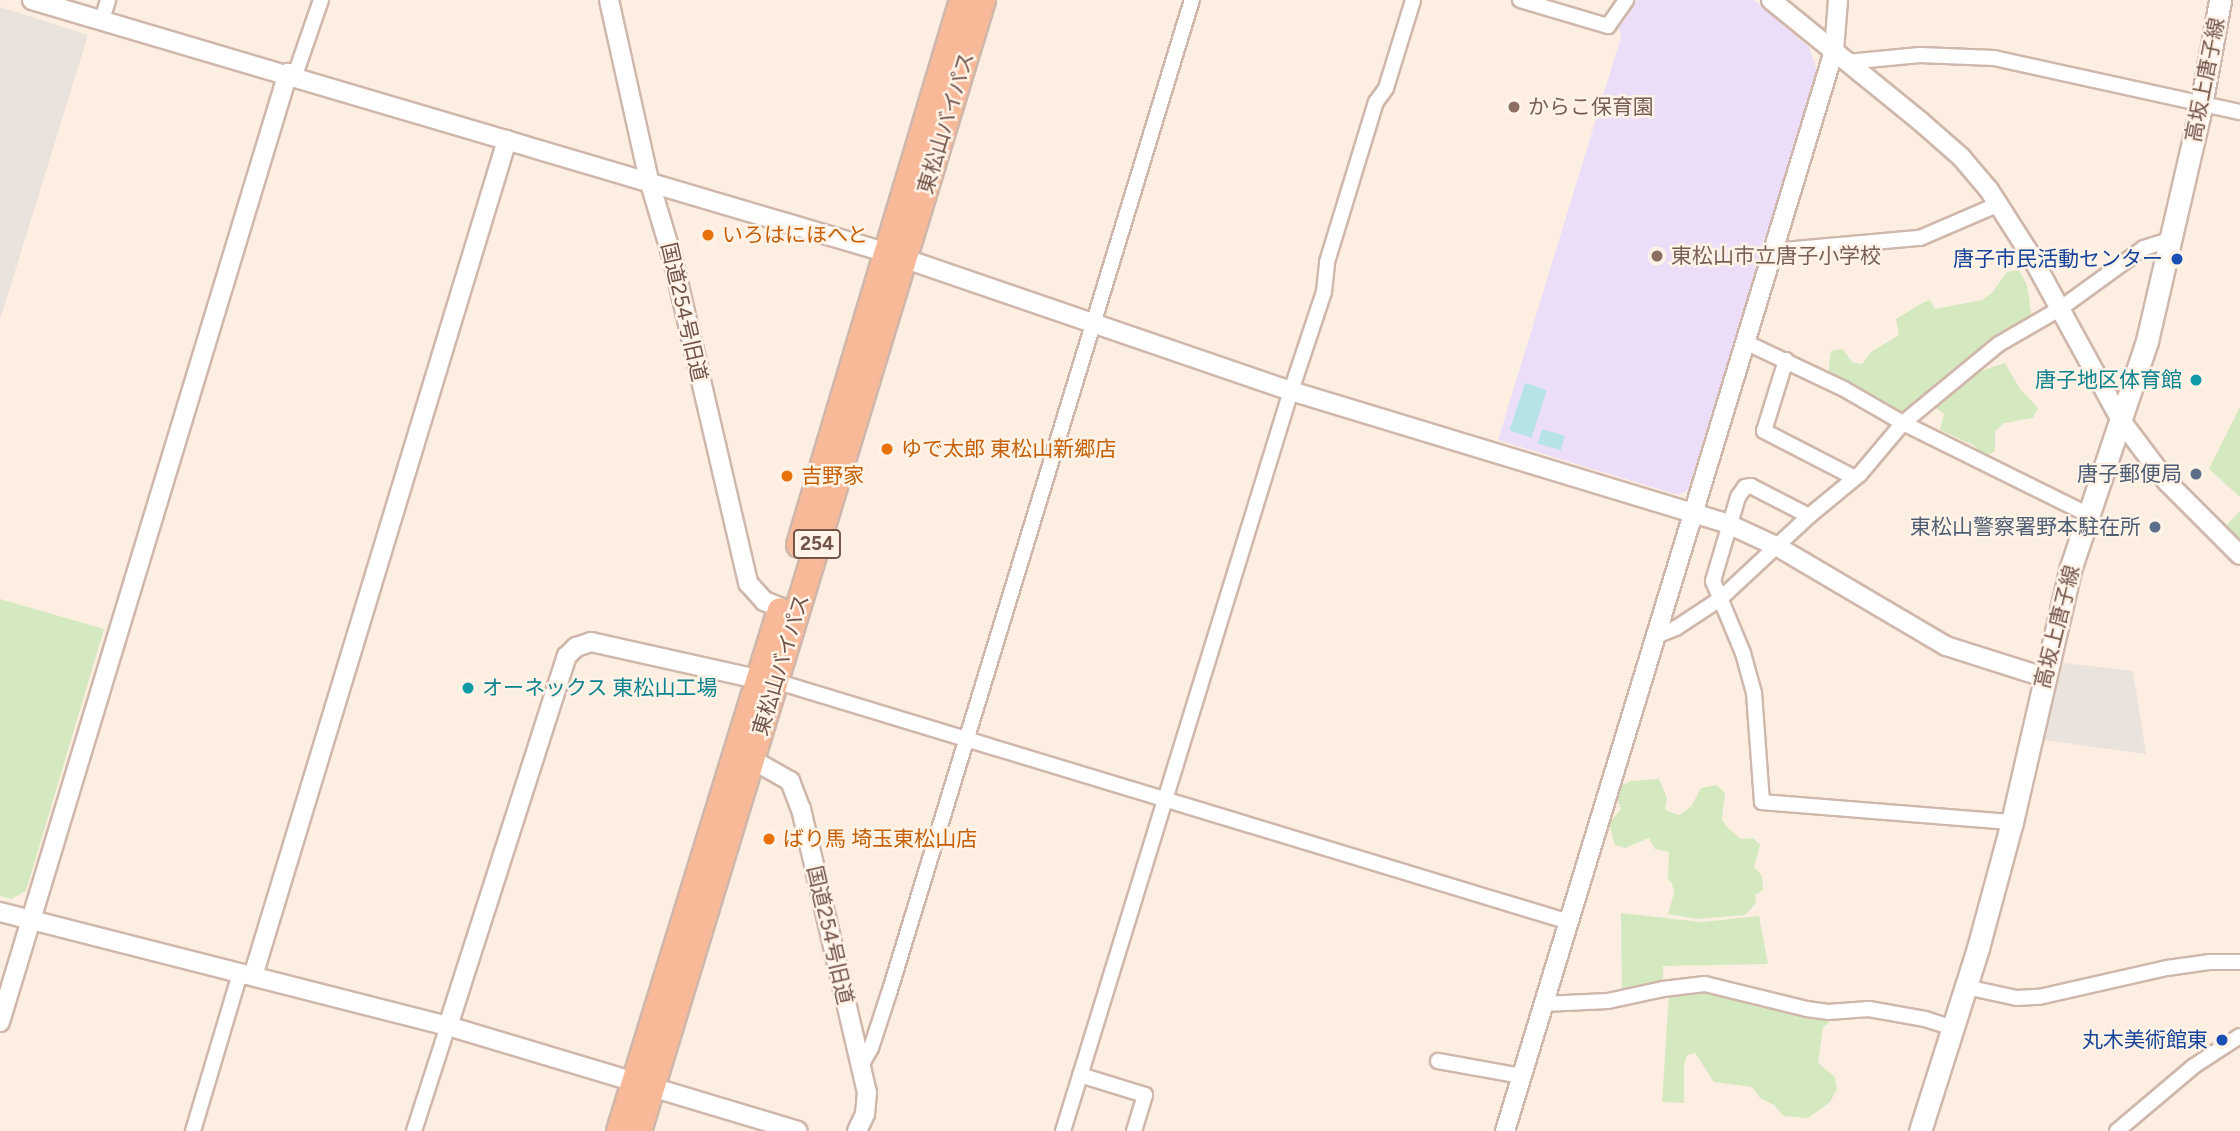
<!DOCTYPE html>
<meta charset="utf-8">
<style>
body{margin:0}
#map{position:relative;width:2240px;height:1131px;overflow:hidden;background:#fceee1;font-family:Figtree,"Noto Sans JP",sans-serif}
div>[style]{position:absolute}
.industrial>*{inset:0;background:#eae2dc}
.education>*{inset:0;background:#ecdef8}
.green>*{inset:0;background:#d5e9c0}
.water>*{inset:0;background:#b6e3e5;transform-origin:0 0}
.roads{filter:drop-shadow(2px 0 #cfb7ab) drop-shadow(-2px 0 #cfb7ab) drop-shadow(0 2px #cfb7ab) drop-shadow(0 -2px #cfb7ab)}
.minor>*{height:14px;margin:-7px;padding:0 7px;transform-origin:7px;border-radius:7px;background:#fff}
.tertiary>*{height:18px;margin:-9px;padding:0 9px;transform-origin:9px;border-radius:9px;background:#fff}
.secondary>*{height:21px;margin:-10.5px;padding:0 10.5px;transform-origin:10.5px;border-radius:10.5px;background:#fff}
.trunk>*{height:24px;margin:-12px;padding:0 12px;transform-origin:12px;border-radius:12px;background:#f8b998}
.dots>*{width:19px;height:19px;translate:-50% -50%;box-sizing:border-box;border:4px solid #fff3e7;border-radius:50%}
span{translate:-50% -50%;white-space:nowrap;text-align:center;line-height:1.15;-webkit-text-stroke:5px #fff3e7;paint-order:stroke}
.shield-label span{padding:2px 5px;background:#fff3e7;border:2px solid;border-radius:5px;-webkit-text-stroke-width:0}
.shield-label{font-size:19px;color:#725348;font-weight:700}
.street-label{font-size:21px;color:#725348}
.education-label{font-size:21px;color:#785e54}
.left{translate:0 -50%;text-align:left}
.food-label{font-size:21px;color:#c56008}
.transit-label{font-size:21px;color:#164399}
.right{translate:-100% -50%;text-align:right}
.culture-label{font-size:21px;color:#0d838f}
.service-label{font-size:21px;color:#4e5e75}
</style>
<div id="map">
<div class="industrial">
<i style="clip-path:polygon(0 7px,88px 35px,0 320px)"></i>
<i style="clip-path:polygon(2063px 663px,2133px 671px,2146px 754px,2044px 740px)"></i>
</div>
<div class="education">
<i style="clip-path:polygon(1637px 0,1754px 0,1809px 47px,1817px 71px,1688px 490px,1678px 495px,1498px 440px,1621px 37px,1619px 28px)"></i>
</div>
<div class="green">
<i style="clip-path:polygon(2019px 270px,2027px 285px,2032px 318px,1958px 366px,1954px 373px,1961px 386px,1977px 372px,2005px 363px,2020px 389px,2038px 408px,2033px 418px,2004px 423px,1995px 431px,1995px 451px,1986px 456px,1973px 445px,1940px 430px,1944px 414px,1924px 399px,1905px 415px,1868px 392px,1828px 375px,1831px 351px,1843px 349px,1852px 362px,1862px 364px,1871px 352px,1899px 335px,1896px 319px,1924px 302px,1930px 300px,1935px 309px,1982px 300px,1992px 293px,2007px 272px)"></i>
<i style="clip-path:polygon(2240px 407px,2240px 497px,2209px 469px)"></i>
<i style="clip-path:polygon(2240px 511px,2240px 543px,2224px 528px)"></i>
<i style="clip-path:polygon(0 599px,104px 629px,26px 891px,11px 899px,0 896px)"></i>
<i style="clip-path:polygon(1659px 779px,1667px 798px,1665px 810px,1679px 815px,1691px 807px,1701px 788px,1716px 785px,1725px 793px,1722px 819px,1727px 827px,1741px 839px,1753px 838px,1760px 845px,1754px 867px,1762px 876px,1763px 890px,1755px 895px,1756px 903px,1745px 915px,1696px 919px,1668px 914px,1674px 893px,1672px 883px,1668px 880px,1669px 852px,1655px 849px,1649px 838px,1625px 848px,1615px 845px,1609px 823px,1621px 809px,1617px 799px,1621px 786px,1631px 781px)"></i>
<i style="clip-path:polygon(1621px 913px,1701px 922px,1759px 916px,1768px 964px,1663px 966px,1663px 986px,1622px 996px)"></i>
<i style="clip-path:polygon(1702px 986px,1754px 1006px,1826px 1015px,1829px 1023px,1823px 1027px,1818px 1063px,1835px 1077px,1837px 1089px,1830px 1102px,1808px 1118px,1784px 1116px,1774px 1105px,1760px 1098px,1752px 1087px,1714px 1082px,1695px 1053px,1687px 1055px,1684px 1065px,1684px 1103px,1662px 1102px,1669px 994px)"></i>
</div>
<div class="water">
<i style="left:1525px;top:383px;width:23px;height:50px;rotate:18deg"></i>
<i style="left:1542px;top:429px;width:24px;height:15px;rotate:17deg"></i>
</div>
<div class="roads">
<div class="minor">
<i style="left:1520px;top:0;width:92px;rotate:16.5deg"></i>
<i style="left:1608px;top:26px;width:32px;rotate:-55deg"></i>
<i style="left:102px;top:20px;width:21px;rotate:-73deg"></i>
<i style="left:1847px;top:62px;width:73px;rotate:-5.5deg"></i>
<i style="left:1920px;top:55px;width:74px;rotate:2.3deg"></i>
<i style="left:1994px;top:58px;width:252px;rotate:12.4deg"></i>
<i style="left:295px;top:75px;width:79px;rotate:-70.9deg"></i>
<i style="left:1773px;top:251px;width:148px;rotate:-5.1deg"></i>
<i style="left:1920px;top:238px;width:86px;rotate:-23.3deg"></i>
<i style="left:1745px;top:342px;width:110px;rotate:25.4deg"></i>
<i style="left:1844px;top:389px;width:68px;rotate:30deg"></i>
<i style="left:1903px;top:423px;width:208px;rotate:26.3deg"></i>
<i style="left:1786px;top:360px;width:74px;rotate:107.2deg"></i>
<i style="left:1764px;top:431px;width:102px;rotate:27.3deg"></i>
<i style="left:1809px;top:516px;width:65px;rotate:-152.7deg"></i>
<i style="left:1751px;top:486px;width:6px;rotate:171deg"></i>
<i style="left:1745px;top:487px;width:12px;rotate:125deg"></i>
<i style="left:1738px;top:497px;width:88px;rotate:106.6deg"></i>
<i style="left:1713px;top:581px;width:78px;rotate:67.4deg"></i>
<i style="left:1743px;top:653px;width:41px;rotate:74.6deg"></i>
<i style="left:1754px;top:693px;width:109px;rotate:85.8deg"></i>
<i style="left:1762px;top:802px;width:251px;rotate:4.6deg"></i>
<i style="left:1656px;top:636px;width:22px;rotate:-22deg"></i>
<i style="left:1676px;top:628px;width:53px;rotate:-33.4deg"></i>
<i style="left:1720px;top:599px;width:122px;rotate:-43deg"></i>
<i style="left:1809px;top:516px;width:66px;rotate:-39.5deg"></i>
<i style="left:1860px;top:474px;width:67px;rotate:-49.9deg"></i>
<i style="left:1903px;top:423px;width:124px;rotate:-39.5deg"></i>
<i style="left:1999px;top:344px;width:72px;rotate:-30.1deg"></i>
<i style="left:2061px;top:308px;width:102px;rotate:-35.9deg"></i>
<i style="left:2144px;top:248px;width:29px;rotate:-18deg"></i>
<i style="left:775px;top:681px;width:830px;rotate:16.88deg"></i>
<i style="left:1966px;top:987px;width:52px;rotate:12.2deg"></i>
<i style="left:2017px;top:998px;width:22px;rotate:-3deg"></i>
<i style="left:2039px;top:997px;width:131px;rotate:-12.8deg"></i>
<i style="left:2167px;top:968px;width:42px;rotate:-8.1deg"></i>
<i style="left:2209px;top:962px;width:31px"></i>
<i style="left:1543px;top:1004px;width:65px;rotate:-2.6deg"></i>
<i style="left:1608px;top:1001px;width:56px;rotate:-12.3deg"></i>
<i style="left:1663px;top:989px;width:42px;rotate:-6.8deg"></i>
<i style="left:1705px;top:984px;width:105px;rotate:13.8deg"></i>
<i style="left:1807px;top:1009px;width:21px;rotate:8deg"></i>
<i style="left:1828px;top:1012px;width:41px;rotate:-4.2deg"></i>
<i style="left:1869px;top:1009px;width:57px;rotate:10.1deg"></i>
<i style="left:1925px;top:1019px;width:29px;rotate:18deg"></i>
<i style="left:1438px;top:1061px;width:84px;rotate:10.2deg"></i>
<i style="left:860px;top:1067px;width:22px;rotate:-60deg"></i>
<i style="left:871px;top:1048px;width:61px;rotate:-71.9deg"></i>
<i style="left:890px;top:990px;width:1035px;rotate:-73.04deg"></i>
<i style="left:1080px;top:1075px;width:68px;rotate:17.1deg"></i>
<i style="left:1145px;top:1095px;width:38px;rotate:107deg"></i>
<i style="left:193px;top:1131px;width:165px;rotate:-73.4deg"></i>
<i style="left:414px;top:1131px;width:110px;rotate:-72.1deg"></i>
<i style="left:1063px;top:1131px;width:774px;rotate:-72.88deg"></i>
<i style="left:1291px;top:391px;width:104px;rotate:-71.6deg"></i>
<i style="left:1324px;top:292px;width:30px;rotate:-84deg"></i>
<i style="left:1327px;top:262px;width:167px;rotate:-73deg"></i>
<i style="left:1376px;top:102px;width:17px;rotate:-54deg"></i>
<i style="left:1386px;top:88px;width:92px;rotate:-72.9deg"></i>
<i style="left:2117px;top:1131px;width:101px;rotate:-40.2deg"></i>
<i style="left:2194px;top:1066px;width:55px;rotate:-33.1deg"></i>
</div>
<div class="tertiary">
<i style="left:32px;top:0;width:893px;rotate:16.47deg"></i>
<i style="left:888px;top:253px;width:426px;rotate:18.9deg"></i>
<i style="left:1291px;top:391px;width:457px;rotate:16.9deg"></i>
<i style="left:1728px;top:524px;width:55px;rotate:24.7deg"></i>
<i style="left:1778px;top:547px;width:195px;rotate:30.5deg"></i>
<i style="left:1946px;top:646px;width:103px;rotate:17.6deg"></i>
<i style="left:609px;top:0;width:184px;rotate:77.5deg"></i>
<i style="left:649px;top:180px;width:84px;rotate:73.3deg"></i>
<i style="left:673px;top:260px;width:332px;rotate:76.9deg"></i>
<i style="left:748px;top:583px;width:24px;rotate:48deg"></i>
<i style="left:764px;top:601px;width:17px;rotate:21deg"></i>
<i style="left:1771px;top:0;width:192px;rotate:39.1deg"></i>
<i style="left:1920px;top:121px;width:55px;rotate:41.3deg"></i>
<i style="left:1961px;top:157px;width:43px;rotate:49.7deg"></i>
<i style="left:1989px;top:190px;width:76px;rotate:57.4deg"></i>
<i style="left:2030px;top:254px;width:192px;rotate:61.3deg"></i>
<i style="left:2122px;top:422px;width:75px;rotate:53.1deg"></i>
<i style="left:2167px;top:482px;width:103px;rotate:45deg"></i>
<i style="left:753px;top:760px;width:43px;rotate:29.6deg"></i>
<i style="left:790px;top:781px;width:30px;rotate:69deg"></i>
<i style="left:801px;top:809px;width:291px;rotate:76.9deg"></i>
<i style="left:867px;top:1092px;width:22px;rotate:95deg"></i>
<i style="left:865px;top:1114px;width:19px;rotate:115deg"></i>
<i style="left:0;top:912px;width:462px;rotate:14.3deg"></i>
<i style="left:448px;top:1026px;width:365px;rotate:16.7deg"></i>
<i style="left:253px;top:976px;width:874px;rotate:-73.1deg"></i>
<i style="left:0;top:1022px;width:992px;rotate:-73.12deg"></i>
<i style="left:448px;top:1026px;width:389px;rotate:-72.2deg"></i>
<i style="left:567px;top:656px;width:13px;rotate:-45deg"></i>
<i style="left:576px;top:647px;width:16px;rotate:-18deg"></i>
<i style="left:591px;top:642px;width:170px;rotate:12.6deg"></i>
<i style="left:1505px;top:1131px;width:1129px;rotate:-73.06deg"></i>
<i style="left:1834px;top:51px;width:51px;rotate:-85.5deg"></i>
</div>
<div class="secondary">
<i style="left:1920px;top:1131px;width:192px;rotate:-72.4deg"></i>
<i style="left:1978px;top:948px;width:131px;rotate:-74.9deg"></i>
<i style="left:2012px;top:822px;width:259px;rotate:-77deg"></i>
<i style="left:2070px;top:570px;width:242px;rotate:-71.4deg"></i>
<i style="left:2147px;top:341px;width:231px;rotate:-77deg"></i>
<i style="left:2199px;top:116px;width:118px;rotate:-79.7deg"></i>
</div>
<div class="trunk">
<i style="left:799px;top:545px;width:569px;rotate:-73.35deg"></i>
<i style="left:619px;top:1131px;width:545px;rotate:-72.83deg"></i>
<i style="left:639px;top:1131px;width:1182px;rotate:-73.08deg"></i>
</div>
</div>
<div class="dots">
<i style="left:1514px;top:107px;background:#8d6e63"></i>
<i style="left:708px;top:235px;background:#e8710a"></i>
<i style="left:1657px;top:256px;background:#8d6e63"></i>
<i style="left:2177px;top:259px;background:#1a4fb4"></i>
<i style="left:2196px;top:380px;background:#0f9aa8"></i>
<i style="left:887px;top:449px;background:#e8710a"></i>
<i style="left:2196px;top:474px;background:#5c6f8a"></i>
<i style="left:787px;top:476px;background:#e8710a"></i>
<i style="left:2155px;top:527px;background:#5c6f8a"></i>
<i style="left:468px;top:688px;background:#0f9aa8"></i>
<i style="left:769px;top:839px;background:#e8710a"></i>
<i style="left:2222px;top:1040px;background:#1a4fb4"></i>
</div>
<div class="shield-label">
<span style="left:817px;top:544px">254</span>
</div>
<div class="street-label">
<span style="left:2205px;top:80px;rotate:-79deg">高坂上唐子線</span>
<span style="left:946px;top:123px;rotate:-73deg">東松山バイパス</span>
<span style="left:684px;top:312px;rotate:77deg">国道254号旧道</span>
<span style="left:2057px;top:627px;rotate:-76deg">高坂上唐子線</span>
<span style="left:781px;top:665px;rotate:-73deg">東松山バイパス</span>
<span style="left:830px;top:935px;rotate:77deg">国道254号旧道</span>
</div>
<div class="education-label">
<span class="left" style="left:1528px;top:107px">からこ保育園</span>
<span class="left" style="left:1671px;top:256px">東松山市立唐子小学校</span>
</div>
<div class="food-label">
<span class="left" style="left:722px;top:235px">いろはにほへと</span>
<span class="left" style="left:901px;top:449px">ゆで太郎 東松山新郷店</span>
<span class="left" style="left:801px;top:476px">吉野家</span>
<span class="left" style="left:783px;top:839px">ばり馬 埼玉東松山店</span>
</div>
<div class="transit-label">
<span class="right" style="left:2163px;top:259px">唐子市民活動センター</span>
<span class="right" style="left:2208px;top:1040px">丸木美術館東</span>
</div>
<div class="culture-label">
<span class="right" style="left:2182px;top:380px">唐子地区体育館</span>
<span class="left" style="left:482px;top:688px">オーネックス 東松山工場</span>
</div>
<div class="service-label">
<span class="right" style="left:2182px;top:474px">唐子郵便局</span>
<span class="right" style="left:2141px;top:527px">東松山警察署野本駐在所</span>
</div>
</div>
